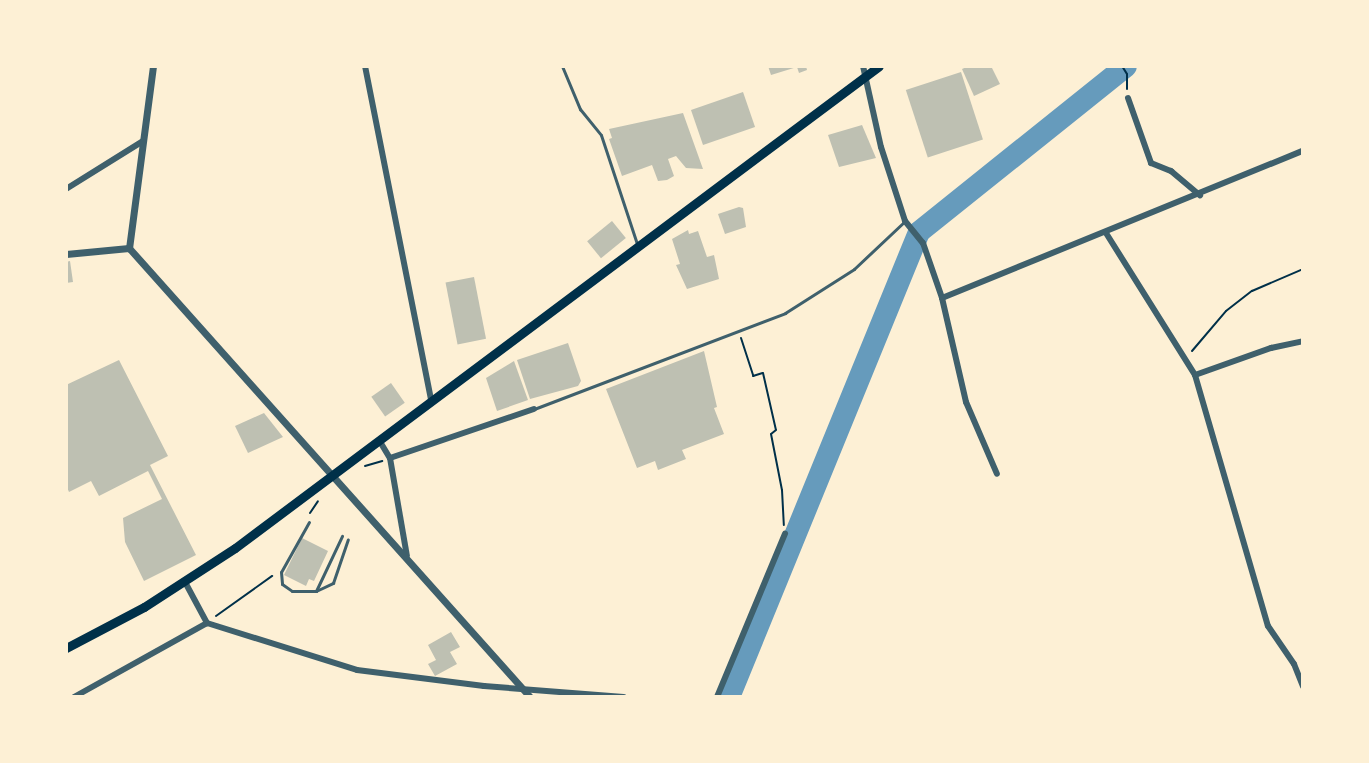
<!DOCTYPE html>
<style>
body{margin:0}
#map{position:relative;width:1369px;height:763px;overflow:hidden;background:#fdf0d5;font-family:"Fira Sans",sans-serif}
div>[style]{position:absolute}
.river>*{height:22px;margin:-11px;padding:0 11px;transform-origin:11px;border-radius:11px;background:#669bbc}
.building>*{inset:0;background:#bec0b2;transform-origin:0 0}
.path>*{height:2px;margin:-1px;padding:0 1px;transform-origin:1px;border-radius:1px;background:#003049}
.service>*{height:3px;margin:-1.5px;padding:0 1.5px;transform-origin:1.5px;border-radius:1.5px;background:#3f606c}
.minor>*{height:6px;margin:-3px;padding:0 3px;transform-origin:3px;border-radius:3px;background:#3f606c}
.tertiary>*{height:7px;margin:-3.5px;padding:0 3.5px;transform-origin:3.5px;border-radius:3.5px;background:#3f606c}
.trunk>*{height:9px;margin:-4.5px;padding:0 4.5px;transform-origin:4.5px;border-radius:4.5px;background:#003049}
span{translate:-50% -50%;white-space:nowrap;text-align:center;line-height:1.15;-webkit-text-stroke:8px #fdf0d5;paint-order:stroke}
.frame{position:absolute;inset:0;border:68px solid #fdf0d5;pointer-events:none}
</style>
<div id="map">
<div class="river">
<i style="left:729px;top:697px;width:502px;rotate:-67.77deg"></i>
<i style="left:919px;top:232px;width:265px;rotate:-38.7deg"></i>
</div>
<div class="building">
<i style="clip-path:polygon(768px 66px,806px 66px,807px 70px,799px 73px,797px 67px,771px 75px)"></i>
<i style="clip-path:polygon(969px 66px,991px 66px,1000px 84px,974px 96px,962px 69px)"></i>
<i style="left:961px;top:72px;width:71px;height:58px;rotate:72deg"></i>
<i style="left:743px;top:92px;width:37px;height:55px;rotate:71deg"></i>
<i style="clip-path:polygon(683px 113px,703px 169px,686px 168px,676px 156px,668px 159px,674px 176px,667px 180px,658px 181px,652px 165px,622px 176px,609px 139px,612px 138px,609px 129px)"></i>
<i style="clip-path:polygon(862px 125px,876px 158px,839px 167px,828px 135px)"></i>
<i style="clip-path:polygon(739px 207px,743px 208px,746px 227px,725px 234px,718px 214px)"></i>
<i style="left:612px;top:221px;width:22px;height:32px;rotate:51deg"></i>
<i style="clip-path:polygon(688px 230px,689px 234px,698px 231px,707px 257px,714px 255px,719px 279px,687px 289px,676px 265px,680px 264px,672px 239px)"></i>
<i style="clip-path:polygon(70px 261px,73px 282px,66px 283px,66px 262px)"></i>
<i style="left:474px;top:277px;width:63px;height:29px;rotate:79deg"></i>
<i style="clip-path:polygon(568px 343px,581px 381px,578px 386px,530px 399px,517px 360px)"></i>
<i style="clip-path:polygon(704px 351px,717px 407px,714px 408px,724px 434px,682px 450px,686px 459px,658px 470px,655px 461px,637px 468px,606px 389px)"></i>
<i style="clip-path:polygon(119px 360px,168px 456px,150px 465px,196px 555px,144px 581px,125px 542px,123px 518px,162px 499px,148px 471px,99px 496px,91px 481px,69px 492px,66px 485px,66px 385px)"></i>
<i style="clip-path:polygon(514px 361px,528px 400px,497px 411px,486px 378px)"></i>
<i style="left:391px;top:383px;width:24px;height:24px;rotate:55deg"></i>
<i style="clip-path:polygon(264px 413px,283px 437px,248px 453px,235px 426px)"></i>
<i style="clip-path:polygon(302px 538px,328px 551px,314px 581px,309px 579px,306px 586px,284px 575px)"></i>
<i style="clip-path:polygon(451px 632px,460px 647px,450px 652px,457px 664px,435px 676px,428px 664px,436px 660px,428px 645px)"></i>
</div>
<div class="path">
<i style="left:1122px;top:66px;width:9px;rotate:58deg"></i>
<i style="left:1127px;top:74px;width:15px;rotate:90deg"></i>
<i style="left:741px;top:338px;width:40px;rotate:72deg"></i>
<i style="left:753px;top:376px;width:10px;rotate:-17deg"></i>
<i style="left:763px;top:373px;width:58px;rotate:77.2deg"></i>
<i style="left:776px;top:430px;width:6px;rotate:141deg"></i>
<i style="left:771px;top:434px;width:57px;rotate:78.9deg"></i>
<i style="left:782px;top:490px;width:35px;rotate:87deg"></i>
<i style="left:1192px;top:351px;width:52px;rotate:-49.6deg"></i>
<i style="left:1226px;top:311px;width:33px;rotate:-38deg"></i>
<i style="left:1252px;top:291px;width:56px;rotate:-23.3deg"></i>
<i style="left:365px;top:466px;width:18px;rotate:-16deg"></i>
<i style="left:310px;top:513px;width:14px;rotate:-56deg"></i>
<i style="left:216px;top:616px;width:69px;rotate:-35.5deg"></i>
</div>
<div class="service">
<i style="left:562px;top:66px;width:47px;rotate:67.3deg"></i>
<i style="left:580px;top:109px;width:33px;rotate:51deg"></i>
<i style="left:601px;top:135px;width:115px;rotate:71.7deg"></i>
<i style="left:534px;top:409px;width:269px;rotate:-20.9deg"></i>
<i style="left:785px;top:313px;width:82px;rotate:-32.5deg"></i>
<i style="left:854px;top:269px;width:70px;rotate:-43.3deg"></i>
<i style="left:309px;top:522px;width:57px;rotate:119.2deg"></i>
<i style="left:281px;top:572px;width:12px;rotate:85deg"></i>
<i style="left:282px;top:584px;width:12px;rotate:35deg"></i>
<i style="left:292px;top:591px;width:24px"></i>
<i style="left:316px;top:591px;width:61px;rotate:-64.7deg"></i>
<i style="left:316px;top:591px;width:19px;rotate:-25deg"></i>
<i style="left:333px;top:583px;width:46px;rotate:-71.2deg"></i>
</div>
<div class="minor">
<i style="left:365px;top:66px;width:339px;rotate:78.8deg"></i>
<i style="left:863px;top:66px;width:83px;rotate:77.5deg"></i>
<i style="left:881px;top:147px;width:78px;rotate:72deg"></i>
<i style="left:905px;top:221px;width:28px;rotate:51deg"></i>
<i style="left:923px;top:243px;width:58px;rotate:70.9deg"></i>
<i style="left:942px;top:298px;width:390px;rotate:-22.2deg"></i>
<i style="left:1128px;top:98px;width:69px;rotate:70.5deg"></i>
<i style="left:1151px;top:163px;width:22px;rotate:22deg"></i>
<i style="left:1171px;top:171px;width:38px;rotate:40deg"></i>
<i style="left:66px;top:189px;width:91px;rotate:-31.9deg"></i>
<i style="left:1106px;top:233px;width:168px;rotate:57.9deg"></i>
<i style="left:1195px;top:375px;width:261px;rotate:73.8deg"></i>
<i style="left:1268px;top:626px;width:46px;rotate:55.6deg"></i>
<i style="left:1294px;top:664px;width:24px;rotate:68deg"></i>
<i style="left:942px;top:298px;width:107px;rotate:77deg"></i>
<i style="left:966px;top:402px;width:78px;rotate:66.7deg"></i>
<i style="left:1195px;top:375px;width:81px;rotate:-19.6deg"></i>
<i style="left:1271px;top:348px;width:33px;rotate:-12deg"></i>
<i style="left:379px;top:440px;width:21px;rotate:59deg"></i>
<i style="left:390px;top:458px;width:152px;rotate:-18.8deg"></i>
<i style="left:390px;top:458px;width:99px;rotate:80.2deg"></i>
<i style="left:185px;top:582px;width:47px;rotate:61.8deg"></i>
<i style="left:207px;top:623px;width:157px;rotate:17.4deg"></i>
<i style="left:357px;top:670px;width:128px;rotate:7.2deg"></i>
<i style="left:484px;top:686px;width:140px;rotate:4.5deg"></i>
<i style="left:74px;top:697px;width:152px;rotate:-29.1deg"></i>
<i style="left:717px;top:697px;width:177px;rotate:-67.4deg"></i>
</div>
<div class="tertiary">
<i style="left:153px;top:66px;width:184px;rotate:97.5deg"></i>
<i style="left:129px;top:248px;width:602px;rotate:48.23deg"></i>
<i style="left:66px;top:254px;width:63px;rotate:-5.4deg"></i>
</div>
<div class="trunk">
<i style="left:66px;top:648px;width:88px;rotate:-27.7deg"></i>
<i style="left:144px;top:607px;width:108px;rotate:-33deg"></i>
<i style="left:235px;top:548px;width:804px;rotate:-36.81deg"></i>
</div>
<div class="frame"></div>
</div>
